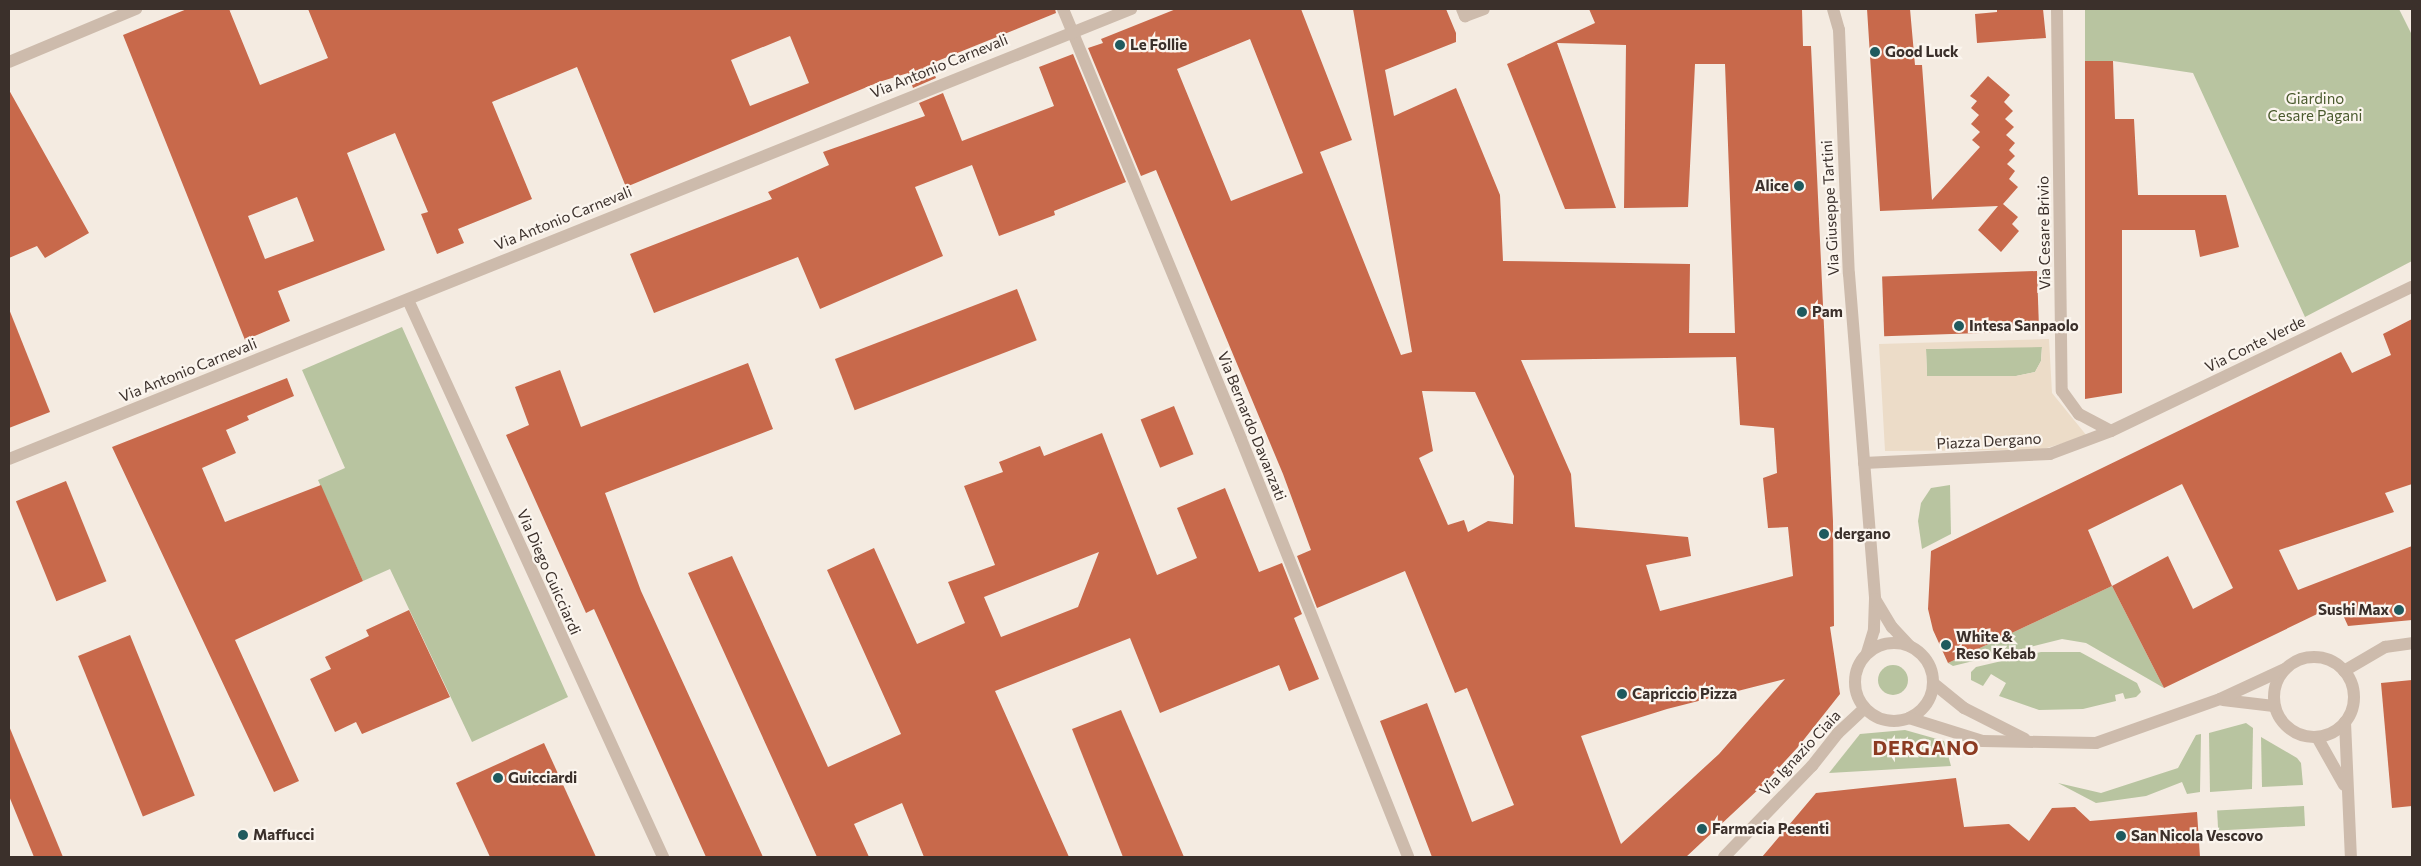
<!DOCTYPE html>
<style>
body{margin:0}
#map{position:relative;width:2421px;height:866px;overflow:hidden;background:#f4ebe1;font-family:Commissioner,sans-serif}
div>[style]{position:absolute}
.green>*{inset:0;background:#b8c4a0;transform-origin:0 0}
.round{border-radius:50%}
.plaza>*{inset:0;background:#ecdcc8}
.building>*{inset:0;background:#c8694b;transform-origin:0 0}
.minor>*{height:12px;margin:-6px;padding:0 6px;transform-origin:6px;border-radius:6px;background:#cdbbac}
.minor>.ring{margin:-6px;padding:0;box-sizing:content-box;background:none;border:12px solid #cdbbac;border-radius:50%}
.dots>*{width:14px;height:14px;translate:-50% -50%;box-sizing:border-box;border:2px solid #fbf5ee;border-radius:50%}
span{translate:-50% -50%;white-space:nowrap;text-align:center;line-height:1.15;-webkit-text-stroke:4.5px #fbf5ee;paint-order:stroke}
.poi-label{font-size:15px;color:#3b302b;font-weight:700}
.left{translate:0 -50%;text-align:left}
.right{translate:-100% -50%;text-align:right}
.street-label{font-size:15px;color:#3b302b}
.park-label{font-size:15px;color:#4a5a2e}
.district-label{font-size:20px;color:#8c3b22;font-weight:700;letter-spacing:1px}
.frame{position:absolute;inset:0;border:10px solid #3b302b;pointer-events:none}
</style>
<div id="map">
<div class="green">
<i style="clip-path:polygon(2085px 9px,2399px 9px,2412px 35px,2412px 261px,2305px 317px,2193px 73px,2113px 61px,2085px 61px)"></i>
<i style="clip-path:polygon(402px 327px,568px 697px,472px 742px,390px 569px,363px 581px,318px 480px,345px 468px,302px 370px)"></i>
<i style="clip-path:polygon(2042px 346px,2041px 361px,2035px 372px,2016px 376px,1927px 377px,1926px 349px)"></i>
<i style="clip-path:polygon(1950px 485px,1951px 534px,1922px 549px,1918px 521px,1921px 503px,1931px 488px)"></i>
<i style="clip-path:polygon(2112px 586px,2164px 688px,2086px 643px,2062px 639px,1953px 666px,1948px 663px)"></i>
<i style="clip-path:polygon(2041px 652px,2080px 652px,2137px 683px,2141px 692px,2136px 697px,2125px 699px,2123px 693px,2115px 695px,2116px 701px,2083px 709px,2039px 710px,1999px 696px,2006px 683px,1991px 674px,1983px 686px,1971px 680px,1971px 672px,1976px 667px)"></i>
<i class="round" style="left:1878px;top:665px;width:30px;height:30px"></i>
<i style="clip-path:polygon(2246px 723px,2253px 728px,2252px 789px,2210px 792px,2209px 733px)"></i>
<i style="clip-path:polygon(1905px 730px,1944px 741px,1951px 766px,1829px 773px,1860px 734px)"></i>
<i style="clip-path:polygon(2201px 734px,2200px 792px,2187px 794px,2182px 782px,2146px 796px,2096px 803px,2058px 783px,2101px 793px,2178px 768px,2196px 735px)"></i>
<i style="clip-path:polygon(2261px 737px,2297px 758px,2301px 763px,2303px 785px,2262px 787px)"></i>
<i style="left:2304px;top:806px;width:20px;height:87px;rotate:87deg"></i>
</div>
<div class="plaza">
<i style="clip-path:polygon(evenodd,2049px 339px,2052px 393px,2087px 436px,2040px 450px,1885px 451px,1879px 344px,2049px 339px,2042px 347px,2041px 361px,2035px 372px,2016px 376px,1927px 376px,1926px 349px,2042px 347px)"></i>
</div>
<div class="building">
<i style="clip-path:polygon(evenodd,187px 9px,229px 9px,260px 85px,328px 58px,308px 9px,1055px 9px,1056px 13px,930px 64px,936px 78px,913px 88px,908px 73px,879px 82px,626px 187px,577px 67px,492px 102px,532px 199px,458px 229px,464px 243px,437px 254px,421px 214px,428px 212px,395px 133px,347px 153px,385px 250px,278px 291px,290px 321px,245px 340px,123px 35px,187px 9px,790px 36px,809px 83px,750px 106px,731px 60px,790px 36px,187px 9px,297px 197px,314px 241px,265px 259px,248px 216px,297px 197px)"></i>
<i style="clip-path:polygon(evenodd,1176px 9px,1301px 9px,1352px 140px,1320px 152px,1401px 355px,1412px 352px,1353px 9px,1446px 9px,1456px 33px,1456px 42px,1385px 70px,1394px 116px,1456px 88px,1500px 195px,1503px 261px,1690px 264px,1689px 333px,1735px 333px,1725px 64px,1695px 64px,1688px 207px,1624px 208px,1626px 45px,1557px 43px,1616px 208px,1565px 209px,1507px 64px,1595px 23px,1589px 9px,1802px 9px,1803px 46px,1811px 46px,1833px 521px,1834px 626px,1830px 627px,1840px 694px,1798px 747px,1762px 786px,1686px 857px,1432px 857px,1380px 721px,1427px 703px,1472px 822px,1514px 805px,1467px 688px,1455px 693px,1405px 571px,1317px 608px,1297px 556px,1311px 550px,1283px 474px,1156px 170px,1141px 176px,1088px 48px,1103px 43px,1101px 39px,1176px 9px,1250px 39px,1303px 173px,1231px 201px,1177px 69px,1250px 39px,1176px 9px,1736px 357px,1740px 425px,1774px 428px,1777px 473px,1763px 478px,1768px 528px,1788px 527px,1793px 576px,1660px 611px,1646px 565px,1691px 556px,1688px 537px,1575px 527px,1571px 474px,1521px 360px,1736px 357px,1176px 9px,1422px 391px,1475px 392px,1514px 476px,1513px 524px,1488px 521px,1468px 532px,1464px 520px,1448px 525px,1419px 458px,1433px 451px,1422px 391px,1176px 9px,1785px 679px,1719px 754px,1621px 844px,1581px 736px,1667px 709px,1785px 679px)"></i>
<i style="clip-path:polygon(1867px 9px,1910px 9px,1915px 65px,1922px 65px,1932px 200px,1980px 147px,1972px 140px,1980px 132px,1971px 124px,1979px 115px,1971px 108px,1977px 101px,1970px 96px,1988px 76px,2010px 95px,2004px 102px,2013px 111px,2005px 119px,2014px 127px,2006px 135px,2015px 143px,2009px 150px,2015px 156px,2007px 164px,2015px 171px,2009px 179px,2018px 187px,2003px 204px,2018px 217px,2012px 224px,2019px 231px,2001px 252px,1978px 230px,1998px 206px,1880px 211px)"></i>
<i style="clip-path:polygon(1997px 9px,2043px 9px,2046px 38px,1977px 43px,1975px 14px,1997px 12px)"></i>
<i style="clip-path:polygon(1073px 54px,1126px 182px,1054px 211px,1055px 215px,999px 236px,972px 165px,915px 187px,943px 256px,820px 309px,798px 257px,654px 313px,630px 254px,772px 199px,768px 192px,829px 165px,823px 152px,925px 116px,919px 103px,943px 93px,962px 141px,1054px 106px,1039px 67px)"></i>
<i style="clip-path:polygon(2085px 61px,2113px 61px,2115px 119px,2134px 119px,2138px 195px,2226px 195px,2239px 247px,2200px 257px,2195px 230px,2122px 230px,2122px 393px,2085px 399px)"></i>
<i style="clip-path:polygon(9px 90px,89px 233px,45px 258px,37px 246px,9px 258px)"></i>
<i style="left:2037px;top:271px;width:60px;height:155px;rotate:88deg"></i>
<i style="left:1017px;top:289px;width:55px;height:195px;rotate:69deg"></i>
<i style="clip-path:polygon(9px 309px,50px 412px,9px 428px)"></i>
<i style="clip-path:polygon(evenodd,2412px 319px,2412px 484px,2385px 493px,2394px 512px,2279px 550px,2298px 590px,2412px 546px,2412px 620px,2348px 626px,2338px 604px,2164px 688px,2112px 586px,1948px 663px,1933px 630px,1928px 609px,1931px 551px,2341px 352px,2352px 373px,2391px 355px,2383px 334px,2412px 319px,2182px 484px,2233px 588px,2193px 609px,2168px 556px,2112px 586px,2088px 530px,2182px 484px)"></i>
<i style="clip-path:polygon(748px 363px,773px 429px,605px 493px,641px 591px,763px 857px,706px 857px,594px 609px,586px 613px,506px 435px,529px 425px,515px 387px,560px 370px,581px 427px)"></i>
<i style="clip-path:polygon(287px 378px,294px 396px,247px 416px,249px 420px,226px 430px,236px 453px,202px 468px,225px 522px,321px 485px,363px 581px,235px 640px,299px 781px,274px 792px,112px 447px)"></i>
<i style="left:1174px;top:406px;width:52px;height:36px;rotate:68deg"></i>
<i style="clip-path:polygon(evenodd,1102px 433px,1157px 575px,1197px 558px,1177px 508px,1225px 488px,1259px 572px,1282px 563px,1302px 614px,1294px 618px,1319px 679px,1289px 691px,1279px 665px,1160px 713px,1130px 638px,995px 691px,1069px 857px,924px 857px,902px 803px,854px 824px,869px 857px,817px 857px,688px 573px,732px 556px,828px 767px,901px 734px,827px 570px,874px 548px,917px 644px,965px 623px,948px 582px,995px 565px,964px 486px,1003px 472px,999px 462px,1040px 446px,1044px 456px,1102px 433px,1099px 552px,1078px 607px,1001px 637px,984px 597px,1099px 552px)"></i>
<i style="left:66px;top:481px;width:108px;height:54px;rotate:68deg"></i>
<i style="clip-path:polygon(409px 610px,450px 697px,362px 734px,356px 722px,335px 732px,310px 679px,331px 669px,325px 657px,369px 636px,366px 630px)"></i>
<i style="left:130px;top:635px;width:173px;height:56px;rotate:68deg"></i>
<i style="clip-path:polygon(2412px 680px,2412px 806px,2392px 808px,2381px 683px)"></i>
<i style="clip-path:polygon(1121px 710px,1184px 857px,1123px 857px,1072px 729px)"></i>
<i style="clip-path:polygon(9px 726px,63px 857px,34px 857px,9px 796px)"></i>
<i style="clip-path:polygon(544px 743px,596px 857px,490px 857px,456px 783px)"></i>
<i style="clip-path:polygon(1956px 778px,1964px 827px,2009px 824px,2029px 841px,2052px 808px,2075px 807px,2090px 821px,2197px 812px,2200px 857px,1762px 857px,1816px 793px)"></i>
</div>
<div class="minor">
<i style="left:1063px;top:9px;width:465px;rotate:67.5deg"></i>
<i style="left:1241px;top:439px;width:450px;rotate:68.2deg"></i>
<i style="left:1462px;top:9px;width:8px;rotate:67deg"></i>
<i style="left:1465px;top:16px;width:20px;rotate:-20deg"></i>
<i style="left:1833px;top:9px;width:22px;rotate:74deg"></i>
<i style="left:1839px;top:30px;width:244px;rotate:87.7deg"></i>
<i style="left:1849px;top:274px;width:326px;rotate:85.4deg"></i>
<i style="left:1875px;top:599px;width:31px;rotate:92deg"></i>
<i style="left:1874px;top:630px;width:24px;rotate:107deg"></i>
<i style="left:2057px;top:9px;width:382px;rotate:89.3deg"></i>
<i style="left:2062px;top:391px;width:29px;rotate:54deg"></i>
<i style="left:2079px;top:414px;width:36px;rotate:28deg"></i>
<i style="left:9px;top:62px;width:138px;rotate:-22.7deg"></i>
<i style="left:408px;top:300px;width:613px;rotate:65.4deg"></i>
<i style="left:9px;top:459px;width:1209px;rotate:-21.85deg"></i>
<i style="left:1864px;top:463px;width:186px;rotate:-2.8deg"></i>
<i style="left:2050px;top:454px;width:65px;rotate:-20.7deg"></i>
<i style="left:2111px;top:431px;width:334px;rotate:-25.6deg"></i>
<i style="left:1875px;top:599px;width:33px;rotate:59deg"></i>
<i style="left:1892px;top:627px;width:26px;rotate:47deg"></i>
<i class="ring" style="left:1855px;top:643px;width:66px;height:66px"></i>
<i class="ring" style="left:2274px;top:657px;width:68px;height:68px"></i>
<i style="left:2344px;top:671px;width:48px;rotate:-30.3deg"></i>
<i style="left:2385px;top:647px;width:27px;rotate:-8deg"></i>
<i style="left:1933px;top:683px;width:40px;rotate:39deg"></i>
<i style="left:1964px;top:708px;width:68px;rotate:26.9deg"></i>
<i style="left:2223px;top:700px;width:51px;rotate:6.7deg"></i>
<i style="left:1909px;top:718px;width:77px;rotate:17.3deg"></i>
<i style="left:1983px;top:741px;width:113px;rotate:1deg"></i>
<i style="left:2096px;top:743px;width:132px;rotate:-19.5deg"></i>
<i style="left:2220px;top:699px;width:72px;rotate:-24.8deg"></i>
<i style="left:2345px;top:722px;width:135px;rotate:87.5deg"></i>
<i style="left:2317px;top:737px;width:55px;rotate:60.6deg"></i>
<i style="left:1724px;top:857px;width:127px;rotate:-46deg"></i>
<i style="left:1812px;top:766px;width:42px;rotate:-51.8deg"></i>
<i style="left:1838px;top:733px;width:35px;rotate:-43deg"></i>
</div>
<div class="dots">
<i style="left:1120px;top:45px;background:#1f5a5e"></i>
<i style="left:1875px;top:52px;background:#1f5a5e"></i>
<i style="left:1799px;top:186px;background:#1f5a5e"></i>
<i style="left:1802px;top:312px;background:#1f5a5e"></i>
<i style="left:1959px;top:326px;background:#1f5a5e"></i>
<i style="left:1824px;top:534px;background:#1f5a5e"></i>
<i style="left:2399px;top:610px;background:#1f5a5e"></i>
<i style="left:1946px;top:645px;background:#1f5a5e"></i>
<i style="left:1622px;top:694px;background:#1f5a5e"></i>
<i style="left:498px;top:778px;background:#1f5a5e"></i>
<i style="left:1702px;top:829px;background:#1f5a5e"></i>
<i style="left:243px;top:835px;background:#1f5a5e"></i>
<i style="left:2121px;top:836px;background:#1f5a5e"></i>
</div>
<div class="poi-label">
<span class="left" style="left:1130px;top:45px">Le Follie</span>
<span class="left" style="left:1885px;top:52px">Good Luck</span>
<span class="right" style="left:1789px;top:186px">Alice</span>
<span class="left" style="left:1812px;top:312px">Pam</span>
<span class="left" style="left:1969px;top:326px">Intesa Sanpaolo</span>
<span class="left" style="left:1834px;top:534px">dergano</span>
<span class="right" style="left:2389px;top:610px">Sushi Max</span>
<span class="left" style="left:1956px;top:645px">White &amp;<br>Reso Kebab</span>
<span class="left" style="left:1632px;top:694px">Capriccio Pizza</span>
<span class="left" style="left:508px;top:778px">Guicciardi</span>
<span class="left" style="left:1712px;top:829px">Farmacia Pesenti</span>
<span class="left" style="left:253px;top:835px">Maffucci</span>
<span class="left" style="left:2131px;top:836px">San Nicola Vescovo</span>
</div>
<div class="street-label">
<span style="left:939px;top:66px;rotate:-22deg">Via Antonio Carnevali</span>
<span style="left:1830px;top:208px;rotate:-93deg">Via Giuseppe Tartini</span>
<span style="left:563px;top:218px;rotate:-22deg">Via Antonio Carnevali</span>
<span style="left:2044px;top:233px;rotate:-91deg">Via Cesare Brivio</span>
<span style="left:2255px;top:344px;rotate:-26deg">Via Conte Verde</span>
<span style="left:188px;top:370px;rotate:-22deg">Via Antonio Carnevali</span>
<span style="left:1252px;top:426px;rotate:68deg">Via Bernardo Davanzati</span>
<span style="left:1989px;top:441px;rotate:-3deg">Piazza Dergano</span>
<span style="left:549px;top:572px;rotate:66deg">Via Diego Guicciardi</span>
<span style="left:1800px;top:753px;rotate:-47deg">Via Ignazio Ciaia</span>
</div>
<div class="park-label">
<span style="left:2315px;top:107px">Giardino<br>Cesare Pagani</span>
</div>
<div class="district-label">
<span style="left:1926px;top:747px">DERGANO</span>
</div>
<div class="frame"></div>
</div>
